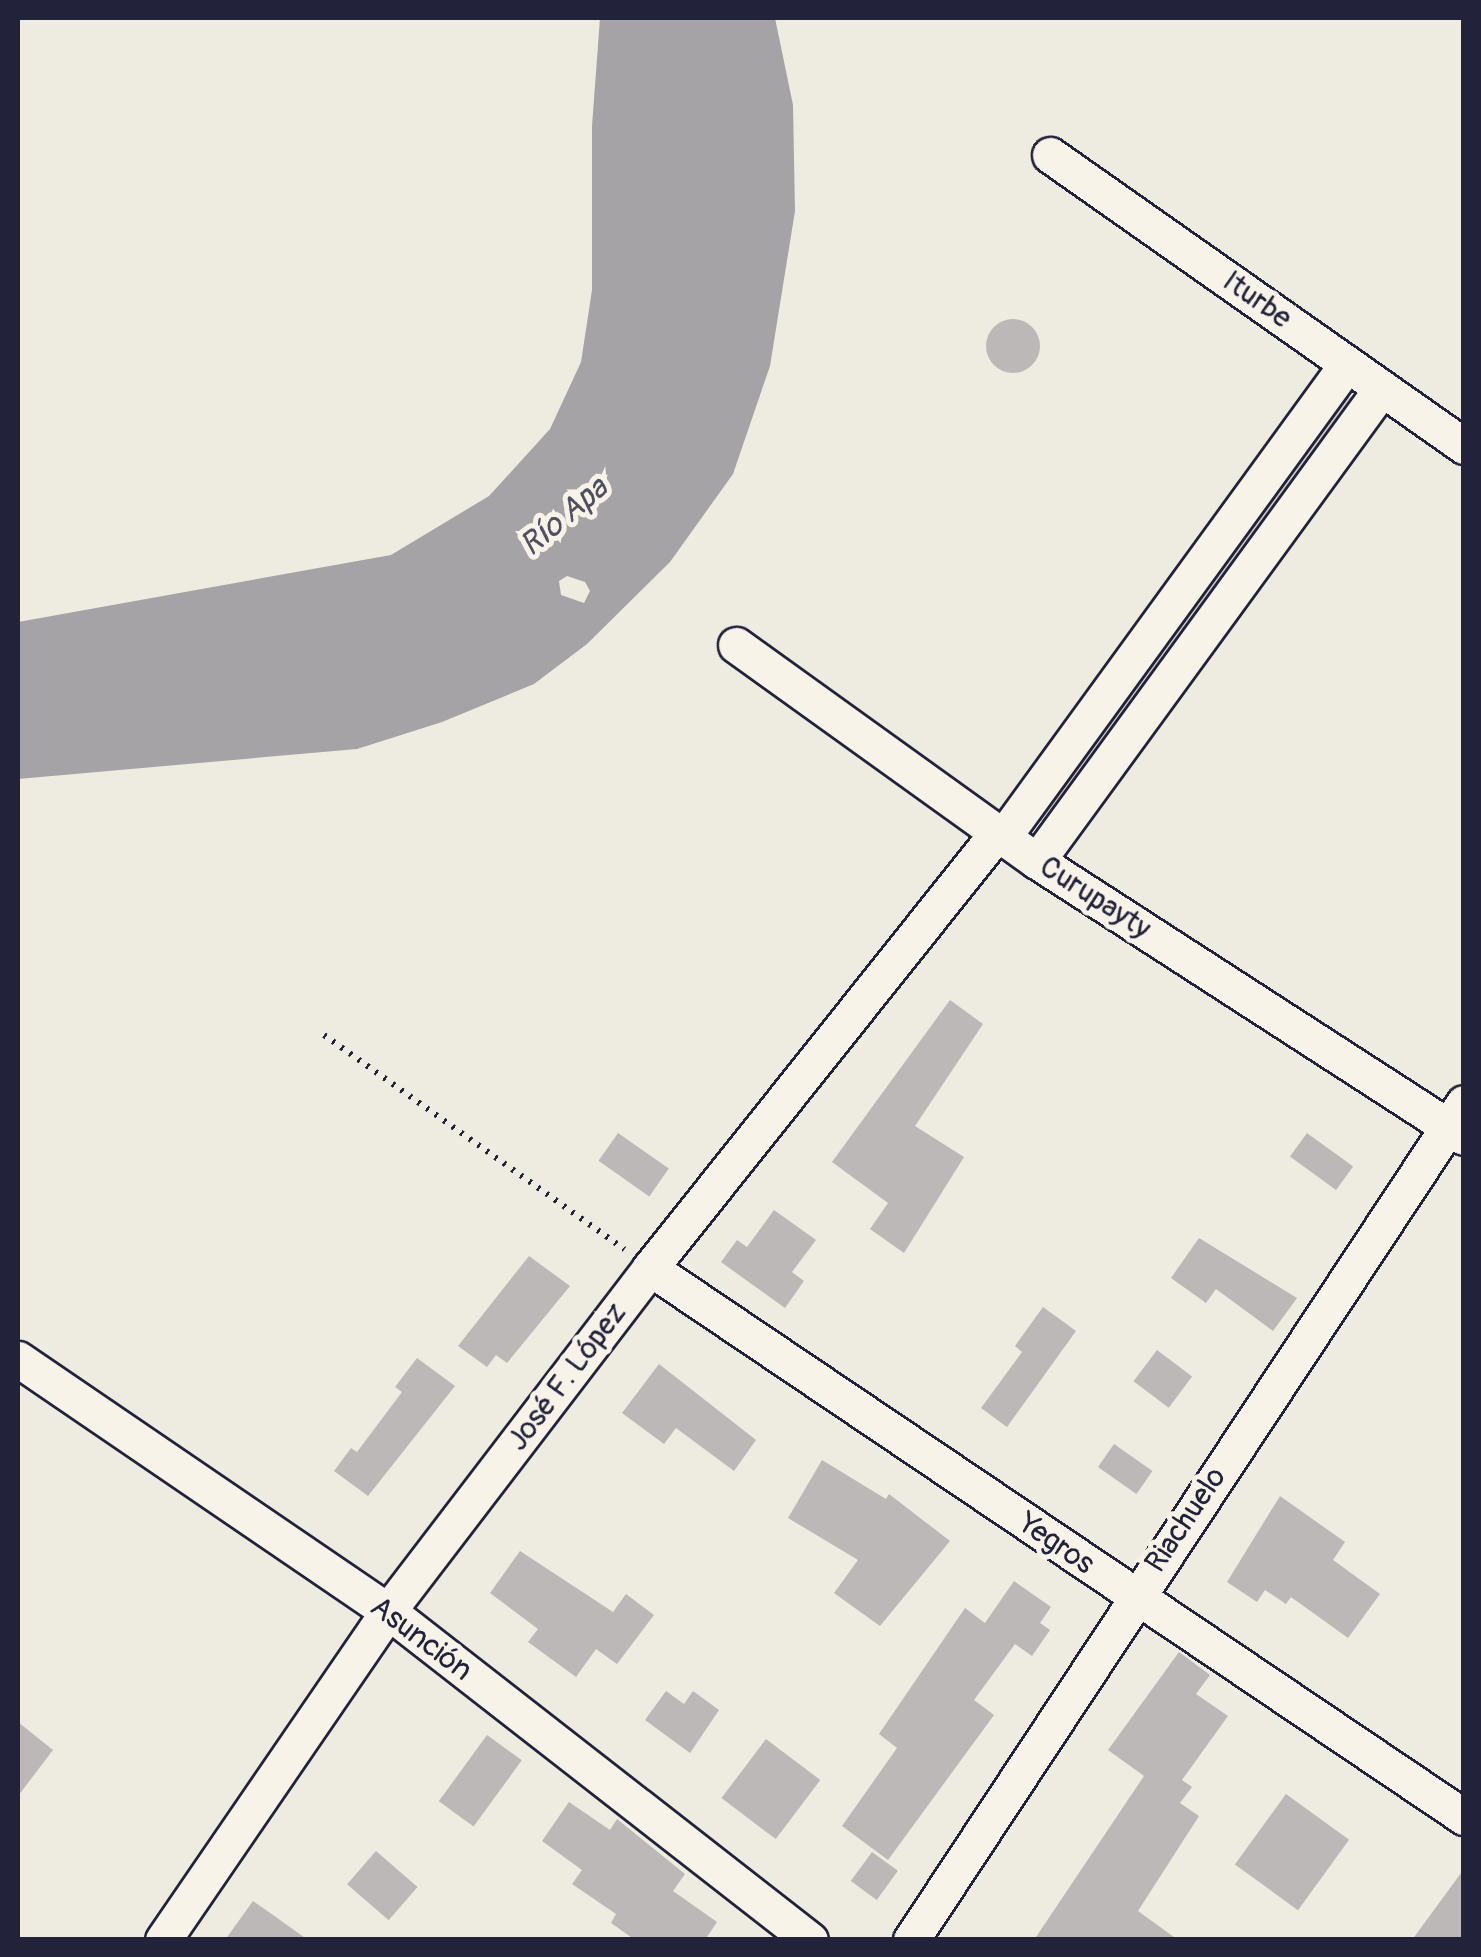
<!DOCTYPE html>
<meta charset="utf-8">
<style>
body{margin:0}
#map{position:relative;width:1481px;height:1957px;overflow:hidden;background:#eeebe1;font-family:Pangolin,sans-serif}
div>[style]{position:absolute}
.green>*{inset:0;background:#d1cdc9}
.water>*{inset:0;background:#a6a3a6}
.building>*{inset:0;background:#bbb8b7;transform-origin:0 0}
.round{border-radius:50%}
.path>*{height:6px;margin-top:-3px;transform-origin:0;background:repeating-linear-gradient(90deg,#22223b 0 2.5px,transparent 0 10.5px)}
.roads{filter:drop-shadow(2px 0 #22223b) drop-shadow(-2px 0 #22223b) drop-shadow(0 2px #22223b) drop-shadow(0 -2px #22223b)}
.street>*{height:35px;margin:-17.5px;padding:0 17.5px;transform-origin:17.5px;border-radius:17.5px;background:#f7f3e8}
span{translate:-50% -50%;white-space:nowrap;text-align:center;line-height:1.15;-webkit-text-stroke:10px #f7f3e8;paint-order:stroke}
.street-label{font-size:30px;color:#22223b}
.water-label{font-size:32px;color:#504f60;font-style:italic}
.frame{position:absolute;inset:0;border:20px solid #22223b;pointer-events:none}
</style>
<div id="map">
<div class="green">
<i style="clip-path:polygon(1345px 394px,1354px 400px,1046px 823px,1039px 820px)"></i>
</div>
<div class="water">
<i style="clip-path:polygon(evenodd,600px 18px,775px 18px,793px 105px,795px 211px,770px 366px,733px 474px,670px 562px,587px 644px,534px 684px,442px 722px,357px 749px,18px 779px,18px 622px,391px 555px,489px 496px,550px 429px,581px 362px,592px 290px,592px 126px,600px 18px,567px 576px,585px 582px,590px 591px,584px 603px,561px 595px,559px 581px,567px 576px)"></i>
</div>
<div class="building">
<i class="round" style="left:986px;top:319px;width:54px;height:54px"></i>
<i style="clip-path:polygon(950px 1000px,983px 1024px,915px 1126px,964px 1157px,904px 1253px,870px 1229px,888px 1203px,832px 1162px)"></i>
<i style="left:618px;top:1133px;width:62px;height:34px;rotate:35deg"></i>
<i style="left:1307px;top:1133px;width:57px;height:29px;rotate:36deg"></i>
<i style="clip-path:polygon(774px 1210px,816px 1240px,792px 1272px,804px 1281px,785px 1308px,721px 1262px,737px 1240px,747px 1247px)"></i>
<i style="clip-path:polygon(1199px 1238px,1297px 1298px,1273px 1331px,1216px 1289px,1206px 1303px,1171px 1278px)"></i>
<i style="clip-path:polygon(529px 1256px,570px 1286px,507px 1363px,496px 1355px,487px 1367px,458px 1346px)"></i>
<i style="clip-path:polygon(1043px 1307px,1076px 1331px,1007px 1427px,981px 1408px,1022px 1352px,1015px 1346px)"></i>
<i style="left:1157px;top:1350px;width:44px;height:39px;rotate:37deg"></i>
<i style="clip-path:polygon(417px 1358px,455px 1386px,368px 1496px,334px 1471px,351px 1448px,357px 1452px,402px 1392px,395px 1387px)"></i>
<i style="clip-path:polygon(659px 1364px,756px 1440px,734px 1471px,676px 1428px,664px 1444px,622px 1413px)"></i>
<i style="left:1114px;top:1444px;width:47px;height:28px;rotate:35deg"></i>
<i style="clip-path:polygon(822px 1460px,886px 1499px,889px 1494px,950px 1541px,880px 1626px,834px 1593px,858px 1560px,788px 1518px)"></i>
<i style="clip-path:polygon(1280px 1496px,1345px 1542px,1333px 1560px,1380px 1594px,1348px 1638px,1291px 1597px,1286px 1604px,1265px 1590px,1257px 1602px,1227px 1582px)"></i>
<i style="clip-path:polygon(520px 1551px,613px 1612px,626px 1594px,654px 1615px,617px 1664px,596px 1649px,576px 1677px,528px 1642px,538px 1629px,490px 1593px)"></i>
<i style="clip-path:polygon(1014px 1581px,1051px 1607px,1040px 1623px,1050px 1630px,1032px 1656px,1015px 1644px,974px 1700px,994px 1715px,888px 1860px,842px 1826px,897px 1748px,879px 1734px,965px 1608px,985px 1623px)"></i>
<i style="clip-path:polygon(1179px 1652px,1210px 1675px,1196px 1694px,1228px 1716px,1182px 1780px,1192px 1787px,1180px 1803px,1199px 1816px,1138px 1911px,1178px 1940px,1034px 1940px,1144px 1776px,1108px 1750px)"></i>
<i style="clip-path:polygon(666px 1691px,684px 1704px,693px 1691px,719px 1710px,690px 1753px,645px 1720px)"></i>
<i style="clip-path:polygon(18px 1722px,53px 1750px,18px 1796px)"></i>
<i style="left:487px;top:1735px;width:43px;height:82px;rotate:36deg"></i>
<i style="left:766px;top:1739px;width:68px;height:74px;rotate:37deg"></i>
<i style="left:1286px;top:1794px;width:78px;height:87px;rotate:36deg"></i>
<i style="clip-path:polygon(569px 1802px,610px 1830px,617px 1819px,685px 1874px,673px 1891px,717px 1922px,705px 1940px,635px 1940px,611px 1923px,616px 1914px,572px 1884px,582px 1870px,542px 1841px)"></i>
<i style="left:376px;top:1851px;width:55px;height:44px;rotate:41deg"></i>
<i style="left:872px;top:1852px;width:32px;height:36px;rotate:36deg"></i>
<i style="clip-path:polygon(1464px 1869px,1464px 1940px,1412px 1940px)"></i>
<i style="clip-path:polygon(253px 1901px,266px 1910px,308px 1940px,225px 1940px)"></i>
</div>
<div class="path">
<i style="left:324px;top:1035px;width:369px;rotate:35.5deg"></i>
</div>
<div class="roads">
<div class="street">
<i style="left:1050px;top:155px;width:506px;rotate:35.1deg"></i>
<i style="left:736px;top:645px;width:370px;rotate:35.7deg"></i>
<i style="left:1037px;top:861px;width:508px;rotate:32.88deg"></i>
<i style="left:1003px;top:837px;width:585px;rotate:-53.97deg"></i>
<i style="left:1037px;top:861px;width:585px;rotate:-53.89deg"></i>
<i style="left:650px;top:1268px;width:982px;rotate:34deg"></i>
<i style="left:18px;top:1359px;width:448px;rotate:34.3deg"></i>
<i style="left:388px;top:1611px;width:535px;rotate:37.94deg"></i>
<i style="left:163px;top:1940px;width:399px;rotate:-55.6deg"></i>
<i style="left:388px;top:1611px;width:432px;rotate:-52.6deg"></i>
<i style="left:650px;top:1268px;width:556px;rotate:-51.42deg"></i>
<i style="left:911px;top:1940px;width:1003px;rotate:-56.55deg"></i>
</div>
</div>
<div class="street-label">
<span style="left:1257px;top:300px;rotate:35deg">Iturbe</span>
<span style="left:1095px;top:898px;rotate:33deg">Curupayty</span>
<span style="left:567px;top:1377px;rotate:-53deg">José F. López</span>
<span style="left:1186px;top:1520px;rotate:-56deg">Riachuelo</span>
<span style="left:1056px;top:1544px;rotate:34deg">Yegros</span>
<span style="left:421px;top:1639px;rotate:37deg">Asunción</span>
</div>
<div class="water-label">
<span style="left:564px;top:517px;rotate:-40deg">Río Apa</span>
</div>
<div class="frame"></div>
</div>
